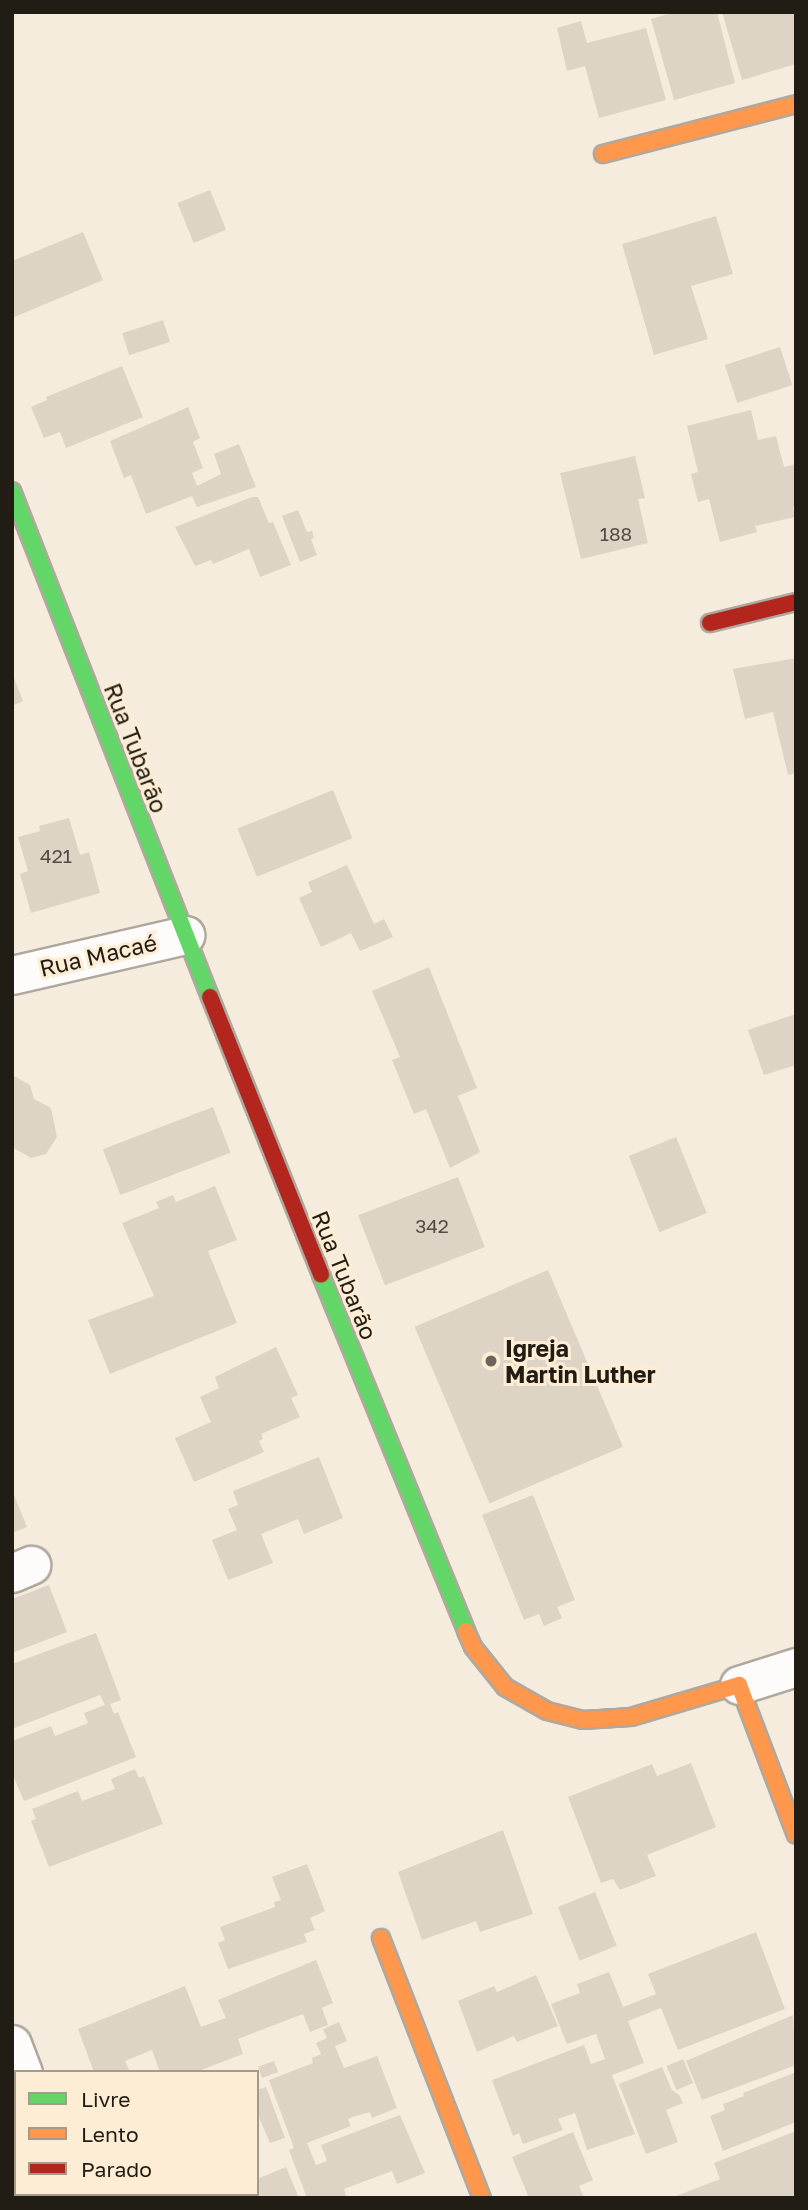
<!DOCTYPE html>
<meta charset="utf-8">
<style>
body{margin:0}
#map{position:relative;width:808px;height:2210px;overflow:hidden;background:#f5ecde;font-family:"Golos Text",sans-serif}
div>[style]{position:absolute}
.building>*{inset:0;background:#ded4c6;transform-origin:0 0}
.roads{filter:drop-shadow(2px 0 #afa89e) drop-shadow(-2px 0 #afa89e) drop-shadow(0 2px #afa89e) drop-shadow(0 -2px #afa89e)}
.street>*{height:37px;margin:-18.5px;padding:0 18.5px;transform-origin:18.5px;border-radius:18.5px;background:#fefcfa}
.fast>*{height:16px;margin:-8px;padding:0 8px;transform-origin:8px;border-radius:8px;background:#63d668}
.slow>*{height:16px;margin:-8px;padding:0 8px;transform-origin:8px;border-radius:8px;background:#ff974d}
.jam>*{height:16px;margin:-8px;padding:0 8px;transform-origin:8px;border-radius:8px;background:#b3261e}
.dots>*{width:19px;height:19px;translate:-50% -50%;box-sizing:border-box;border:4px solid #feedd5;border-radius:50%}
span{translate:-50% -50%;white-space:nowrap;text-align:center;line-height:1.15;-webkit-text-stroke:6px #feedd5;paint-order:stroke}
.number-label{font-size:19px;color:#524c42}
.number-label span{-webkit-text-stroke-width:0}
.street-label{font-size:23px;color:#221d14}
.poi-label{font-size:23px;color:#221d14;font-weight:700}
.left{translate:0 -50%;text-align:left}
.frame{position:absolute;inset:0;border:14px solid #221d14;pointer-events:none}
.legend{position:absolute;left:14px;top:2070px;width:245px;height:126px;box-sizing:border-box;background:#feedd5;border:2px solid #a69a88;margin:0;padding:9px 12px;list-style:none;font-size:21px;color:#221d14}
.legend li{display:flex;align-items:center;gap:14px;height:35px}
.legend b{width:35px;border:2px solid #a69a88}
</style>
<div id="map">
<div class="building">
<i style="clip-path:polygon(675px 12px,717px 12px,735px 83px,674px 100px,651px 19px)"></i>
<i style="clip-path:polygon(722px 12px,796px 12px,796px 64px,742px 80px)"></i>
<i style="clip-path:polygon(581px 21px,587px 43px,646px 28px,666px 100px,599px 118px,585px 66px,567px 71px,557px 28px)"></i>
<i style="left:210px;top:190px;width:43px;height:35px;rotate:68deg"></i>
<i style="clip-path:polygon(716px 216px,733px 274px,691px 286px,708px 339px,654px 355px,622px 244px)"></i>
<i style="clip-path:polygon(83px 232px,103px 280px,12px 318px,12px 261px)"></i>
<i style="left:163px;top:320px;width:23px;height:43px;rotate:72deg"></i>
<i style="left:780px;top:347px;width:40px;height:58px;rotate:72deg"></i>
<i style="clip-path:polygon(122px 366px,143px 417px,66px 448px,60px 432px,44px 438px,31px 407px,47px 400px,46px 397px)"></i>
<i style="clip-path:polygon(188px 407px,200px 438px,193px 442px,203px 468px,192px 473px,197px 486px,221px 474px,214px 454px,239px 444px,256px 487px,197px 507px,192px 496px,146px 514px,131px 475px,124px 478px,110px 441px)"></i>
<i style="clip-path:polygon(751px 410px,758px 440px,776px 436px,784px 467px,796px 464px,796px 506px,793px 507px,795px 517px,755px 526px,757px 532px,720px 542px,709px 499px,698px 502px,691px 474px,698px 472px,687px 426px)"></i>
<i style="clip-path:polygon(635px 456px,645px 498px,638px 499px,648px 543px,581px 559px,560px 473px)"></i>
<i style="clip-path:polygon(252px 497px,258px 497px,269px 523px,273px 522px,291px 565px,260px 577px,249px 549px,213px 564px,211px 560px,195px 566px,175px 527px)"></i>
<i style="clip-path:polygon(298px 510px,307px 532px,312px 531px,314px 538px,311px 539px,317px 555px,300px 562px,282px 516px)"></i>
<i style="clip-path:polygon(796px 658px,796px 773px,788px 775px,773px 712px,745px 719px,733px 669px)"></i>
<i style="clip-path:polygon(12px 673px,23px 701px,12px 706px)"></i>
<i style="left:333px;top:790px;width:52px;height:103px;rotate:68deg"></i>
<i style="clip-path:polygon(69px 818px,80px 855px,89px 852px,100px 893px,31px 913px,20px 874px,28px 871px,18px 837px,40px 831px,39px 826px)"></i>
<i style="clip-path:polygon(347px 865px,374px 924px,384px 919px,393px 937px,360px 951px,351px 933px,321px 947px,299px 898px,312px 892px,308px 882px)"></i>
<i style="clip-path:polygon(429px 967px,477px 1088px,458px 1096px,480px 1152px,450px 1168px,426px 1109px,414px 1114px,392px 1060px,400px 1057px,372px 991px)"></i>
<i style="clip-path:polygon(796px 1014px,796px 1065px,764px 1075px,748px 1030px)"></i>
<i style="clip-path:polygon(12px 1075px,30px 1085px,34px 1099px,51px 1108px,57px 1137px,46px 1154px,31px 1158px,12px 1147px)"></i>
<i style="left:213px;top:1107px;width:49px;height:118px;rotate:69deg"></i>
<i style="left:676px;top:1137px;width:82px;height:51px;rotate:68deg"></i>
<i style="left:458px;top:1177px;width:75px;height:107px;rotate:69deg"></i>
<i style="clip-path:polygon(215px 1186px,237px 1240px,208px 1251px,237px 1323px,110px 1374px,88px 1320px,154px 1296px,122px 1223px,159px 1208px,156px 1202px,173px 1195px,176px 1202px)"></i>
<i style="left:548px;top:1270px;width:192px;height:145px;rotate:67deg"></i>
<i style="clip-path:polygon(276px 1347px,298px 1395px,291px 1398px,300px 1417px,261px 1434px,263px 1439px,259px 1441px,264px 1452px,194px 1482px,175px 1438px,211px 1422px,200px 1397px,219px 1388px,215px 1377px)"></i>
<i style="clip-path:polygon(319px 1457px,343px 1518px,304px 1534px,298px 1519px,261px 1534px,273px 1563px,228px 1580px,212px 1540px,237px 1530px,228px 1509px,238px 1505px,233px 1491px)"></i>
<i style="clip-path:polygon(12px 1490px,27px 1527px,12px 1533px)"></i>
<i style="clip-path:polygon(533px 1495px,575px 1600px,557px 1607px,562px 1618px,544px 1626px,539px 1614px,524px 1620px,482px 1515px)"></i>
<i style="clip-path:polygon(49px 1585px,67px 1632px,12px 1653px,12px 1599px)"></i>
<i style="clip-path:polygon(96px 1633px,121px 1700px,110px 1704px,114px 1714px,118px 1712px,136px 1757px,24px 1801px,12px 1773px,12px 1741px,51px 1726px,55px 1736px,88px 1723px,84px 1713px,105px 1705px,100px 1695px,12px 1729px,12px 1664px)"></i>
<i style="clip-path:polygon(691px 1763px,716px 1827px,647px 1855px,656px 1876px,620px 1890px,613px 1879px,601px 1883px,568px 1797px,652px 1764px,657px 1776px)"></i>
<i style="clip-path:polygon(135px 1769px,139px 1778px,144px 1776px,163px 1824px,49px 1867px,31px 1821px,36px 1819px,32px 1809px,78px 1791px,82px 1801px,115px 1789px,111px 1779px)"></i>
<i style="clip-path:polygon(503px 1830px,533px 1914px,480px 1932px,476px 1921px,422px 1940px,398px 1872px)"></i>
<i style="clip-path:polygon(307px 1864px,325px 1911px,310px 1918px,315px 1930px,304px 1934px,307px 1942px,228px 1969px,218px 1943px,225px 1940px,220px 1927px,275px 1907px,274px 1902px,281px 1900px,272px 1877px)"></i>
<i style="left:595px;top:1892px;width:58px;height:40px;rotate:68deg"></i>
<i style="clip-path:polygon(756px 1932px,785px 2009px,678px 2050px,661px 2008px,628px 2021px,644px 2063px,612px 2075px,635px 2134px,587px 2150px,575px 2113px,558px 2119px,563px 2130px,523px 2144px,519px 2133px,513px 2136px,492px 2080px,584px 2045px,591px 2064px,605px 2059px,596px 2034px,567px 2044px,551px 2004px,580px 1993px,577px 1984px,609px 1972px,623px 2007px,656px 1994px,648px 1974px)"></i>
<i style="clip-path:polygon(316px 1960px,333px 2003px,322px 2008px,328px 2025px,310px 2032px,303px 2014px,238px 2039px,243px 2054px,196px 2072px,160px 2072px,152px 2050px,125px 2061px,130px 2072px,94px 2072px,78px 2029px,185px 1986px,201px 2027px,226px 2018px,218px 2000px)"></i>
<i style="clip-path:polygon(536px 1975px,558px 2026px,517px 2042px,514px 2036px,477px 2052px,458px 2001px,494px 1986px,497px 1992px)"></i>
<i style="clip-path:polygon(793px 2015px,796px 2065px,702px 2100px,686px 2061px)"></i>
<i style="clip-path:polygon(339px 2022px,347px 2041px,335px 2046px,344px 2068px,377px 2056px,397px 2108px,372px 2118px,370px 2112px,353px 2117px,348px 2119px,351px 2126px,307px 2143px,316px 2165px,327px 2161px,321px 2145px,400px 2115px,425px 2173px,397px 2184px,392px 2171px,344px 2189px,347px 2198px,307px 2198px,289px 2150px,294px 2148px,269px 2080px,313px 2063px,312px 2058px,321px 2054px,316px 2043px,327px 2038px,323px 2029px)"></i>
<i style="left:683px;top:2059px;width:26px;height:18px;rotate:67deg"></i>
<i style="left:274px;top:2061px;width:12px;height:17px;rotate:70deg"></i>
<i style="clip-path:polygon(662px 2067px,672px 2090px,679px 2095px,683px 2103px,666px 2110px,678px 2142px,646px 2154px,619px 2084px)"></i>
<i style="clip-path:polygon(796px 2072px,796px 2122px,723px 2151px,710px 2116px,725px 2110px,723px 2104px,744px 2096px,743px 2093px)"></i>
<i style="clip-path:polygon(266px 2087px,285px 2138px,270px 2143px,257px 2113px,257px 2090px)"></i>
<i style="clip-path:polygon(796px 2131px,796px 2198px,671px 2198px,720px 2179px,714px 2163px)"></i>
<i style="clip-path:polygon(573px 2132px,593px 2180px,579px 2186px,584px 2198px,529px 2198px,512px 2157px)"></i>
<i style="clip-path:polygon(286px 2167px,299px 2198px,215px 2198px,223px 2194px,257px 2194px,257px 2179px)"></i>
<i style="clip-path:polygon(141px 2194px,206px 2194px,207px 2197px,142px 2198px)"></i>
</div>
<div class="roads">
<div class="street">
<i style="left:12px;top:975px;width:178px;rotate:-13deg"></i>
<i style="left:12px;top:1573px;width:21px;rotate:-23deg"></i>
<i style="left:739px;top:1685px;width:60px;rotate:-17.5deg"></i>
<i style="left:12px;top:2044px;width:30px;rotate:69deg"></i>
<i style="left:69px;top:2194px;width:4px;rotate:76deg"></i>
</div>
<div class="fast">
<i style="left:12px;top:491px;width:543px;rotate:68.63deg"></i>
<i style="left:321px;top:1275px;width:384px;rotate:67.8deg"></i>
</div>
<div class="slow">
<i style="left:603px;top:154px;width:199px;rotate:-14.5deg"></i>
<i style="left:466px;top:1631px;width:17px;rotate:66deg"></i>
<i style="left:473px;top:1647px;width:51px;rotate:51.3deg"></i>
<i style="left:505px;top:1687px;width:48px;rotate:29.7deg"></i>
<i style="left:547px;top:1711px;width:37px;rotate:14deg"></i>
<i style="left:583px;top:1720px;width:48px;rotate:-3.6deg"></i>
<i style="left:631px;top:1717px;width:113px;rotate:-16.5deg"></i>
<i style="left:739px;top:1685px;width:160px;rotate:69.2deg"></i>
<i style="left:381px;top:1938px;width:279px;rotate:68.8deg"></i>
</div>
<div class="jam">
<i style="left:710px;top:623px;width:89px;rotate:-13.7deg"></i>
<i style="left:210px;top:997px;width:299px;rotate:68.2deg"></i>
</div>
</div>
<div class="dots">
<i style="left:491px;top:1361px;background:#6c655b"></i>
</div>
<div class="number-label">
<span style="left:616px;top:534px">188</span>
<span style="left:56px;top:856px">421</span>
<span style="left:432px;top:1226px">342</span>
</div>
<div class="street-label">
<span style="left:136px;top:748px;rotate:69deg">Rua Tubarão</span>
<span style="left:98px;top:955px;rotate:-13deg">Rua Macaé</span>
<span style="left:345px;top:1275px;rotate:68deg">Rua Tubarão</span>
</div>
<div class="poi-label">
<span class="left" style="left:505px;top:1361px">Igreja<br>Martin Luther</span>
</div>
<div class="frame"></div>
<ul class="legend">
<li><b style="height:9px;background:#63d668"></b>Livre</li>
<li><b style="height:9px;background:#ff974d"></b>Lento</li>
<li><b style="height:9px;background:#b3261e"></b>Parado</li>
</ul>
</div>
